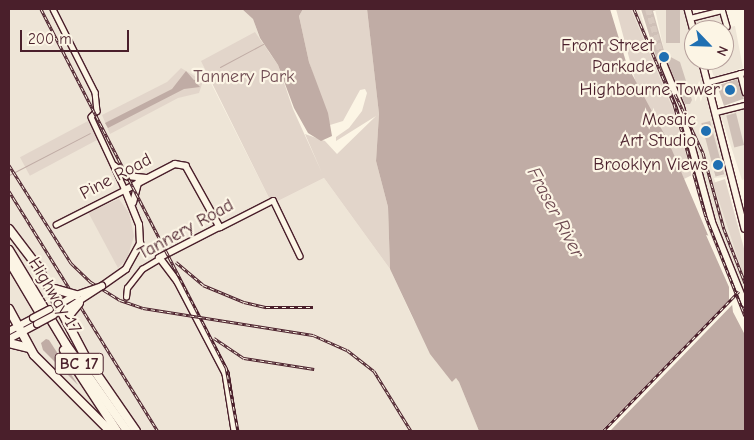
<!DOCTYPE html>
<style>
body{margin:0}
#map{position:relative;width:754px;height:440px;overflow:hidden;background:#fcf5e5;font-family:"Comic Neue",sans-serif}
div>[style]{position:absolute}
.built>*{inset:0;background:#eee5d7}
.green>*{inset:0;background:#e2d5ca;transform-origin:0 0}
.water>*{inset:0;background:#c0aca5}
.pier>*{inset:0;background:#fcf5e5}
.stream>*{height:1px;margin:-0.5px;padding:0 0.5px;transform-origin:0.5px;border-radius:0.5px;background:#c0aca5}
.building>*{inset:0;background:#cfc0b7;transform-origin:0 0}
.secondary-tunnel>*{height:6px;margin-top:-3px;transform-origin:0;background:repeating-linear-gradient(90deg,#d8cac0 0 6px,transparent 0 9px)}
.roads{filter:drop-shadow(1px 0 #4a1f2b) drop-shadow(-1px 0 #4a1f2b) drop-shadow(0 1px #4a1f2b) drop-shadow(0 -1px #4a1f2b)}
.minor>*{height:4.5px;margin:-2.25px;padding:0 2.25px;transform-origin:2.25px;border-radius:2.25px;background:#fcf5e5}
.tertiary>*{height:5.5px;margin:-2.75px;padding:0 2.75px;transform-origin:2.75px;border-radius:2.75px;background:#fcf5e5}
.secondary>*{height:6px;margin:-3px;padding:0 3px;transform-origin:3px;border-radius:3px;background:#fcf5e5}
.motorway>*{height:8px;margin:-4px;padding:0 4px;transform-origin:4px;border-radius:4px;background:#fcf5e5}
.rail>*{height:3px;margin-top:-1.5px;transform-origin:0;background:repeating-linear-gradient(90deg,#fcf5e5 0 4px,#4a1f2b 0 8px);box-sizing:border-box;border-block:1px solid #4a1f2b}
.bridges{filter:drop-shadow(1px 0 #4a1f2b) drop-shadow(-1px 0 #4a1f2b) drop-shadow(0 1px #4a1f2b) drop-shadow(0 -1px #4a1f2b)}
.tertiary-bridge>*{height:5.5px;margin:-2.75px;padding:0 2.75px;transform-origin:2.75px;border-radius:2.75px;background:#fcf5e5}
.secondary-bridge>*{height:6px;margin:-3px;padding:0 3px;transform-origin:3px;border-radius:3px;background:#fcf5e5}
.motorway-bridge>*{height:8px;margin:-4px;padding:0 4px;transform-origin:4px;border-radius:4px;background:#fcf5e5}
.dots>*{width:14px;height:14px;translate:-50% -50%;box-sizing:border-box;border:2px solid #fcf5e5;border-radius:50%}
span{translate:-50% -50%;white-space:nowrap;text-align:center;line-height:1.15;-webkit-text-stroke:4.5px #fcf5e5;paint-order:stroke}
.shield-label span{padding:1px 4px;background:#fcf5e5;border:1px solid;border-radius:4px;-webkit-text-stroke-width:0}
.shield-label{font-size:16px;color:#4a1f2b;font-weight:700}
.poi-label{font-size:18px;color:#4a1f2b}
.right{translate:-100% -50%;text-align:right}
.park-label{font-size:18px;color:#704c53}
.street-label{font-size:18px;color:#4a1f2b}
.water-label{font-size:19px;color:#6d4950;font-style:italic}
.frame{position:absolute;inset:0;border:10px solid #4a1f2b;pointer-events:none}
.north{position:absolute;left:684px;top:20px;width:50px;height:50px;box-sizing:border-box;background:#fcf5e5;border:1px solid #b59f9b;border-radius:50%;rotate:114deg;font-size:14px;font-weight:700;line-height:20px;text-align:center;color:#4a1f2b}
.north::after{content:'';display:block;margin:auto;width:18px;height:22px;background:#1f6fb2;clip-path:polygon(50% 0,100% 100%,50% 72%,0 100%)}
.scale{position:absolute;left:20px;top:30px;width:109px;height:22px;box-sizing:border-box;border:2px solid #4a1f2b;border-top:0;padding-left:6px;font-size:15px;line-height:18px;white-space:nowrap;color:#4a1f2b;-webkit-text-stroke:4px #fcf5e5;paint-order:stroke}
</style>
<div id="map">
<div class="built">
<i style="clip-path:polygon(9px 9px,242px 9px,253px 19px,260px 39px,269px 50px,209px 79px,272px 204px,324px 178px,390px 269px,414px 321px,452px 382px,456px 378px,459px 382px,479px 431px,9px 431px)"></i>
<i style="clip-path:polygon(631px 9px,639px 9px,650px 44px,671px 86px,704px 203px,745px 309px,745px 318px,709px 232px,673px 109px)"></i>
<i style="clip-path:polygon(655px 9px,683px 9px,687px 18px,694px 60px,697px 60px,728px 173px,728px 177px,714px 178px,745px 269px,745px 296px,708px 199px,680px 99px,668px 69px)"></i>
<i style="clip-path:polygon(720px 13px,726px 28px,735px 26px,743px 68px,714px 77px,708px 60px,724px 60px,724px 30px,699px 30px,694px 21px)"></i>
<i style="clip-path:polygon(745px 109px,745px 179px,742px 180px,720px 113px)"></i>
</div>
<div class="green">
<i style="clip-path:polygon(303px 9px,367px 9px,379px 114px,376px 161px,388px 207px,390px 269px,324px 178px,272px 204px,201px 61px,255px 32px,278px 65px,293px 109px,322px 173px,305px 134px,325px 141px,337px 154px,376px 116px,336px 141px,336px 137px,349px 128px,362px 111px,367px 93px,365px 89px,360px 90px,343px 121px,330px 125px,309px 62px,299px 16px)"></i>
<i style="clip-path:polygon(616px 9px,631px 9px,673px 109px,692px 175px,684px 179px,666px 137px,652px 143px)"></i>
<i style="clip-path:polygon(181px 68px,203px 81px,199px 93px,178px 98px,110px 134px,102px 115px,167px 82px)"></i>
<i style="left:88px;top:121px;width:21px;height:77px;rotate:62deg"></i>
<i style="clip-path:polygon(725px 179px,745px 252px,745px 280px,713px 183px)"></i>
<i style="clip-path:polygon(119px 199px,129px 213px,134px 236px,127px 259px,118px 268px,88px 212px)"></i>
</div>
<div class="water">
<i style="clip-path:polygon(242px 9px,303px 9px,299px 16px,309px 62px,328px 113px,332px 136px,321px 141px,308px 133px,294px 108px,278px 65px,260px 38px,253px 19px)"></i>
<i style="clip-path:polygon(367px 9px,610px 9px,627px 65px,669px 143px,730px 287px,733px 312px,745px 335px,745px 431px,479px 431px,459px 382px,456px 378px,452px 382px,430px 354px,390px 269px,388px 207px,376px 161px,379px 114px)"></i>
<i style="clip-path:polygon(186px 71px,200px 87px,184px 89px,108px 128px,105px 123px,172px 89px)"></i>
<i style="clip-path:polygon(46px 339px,49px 340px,78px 385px,43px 350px,41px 343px)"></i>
</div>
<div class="pier">
<i style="clip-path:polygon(706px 235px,710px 236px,733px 292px,733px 304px,610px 431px,601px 431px,729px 300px,729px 287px)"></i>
</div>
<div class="stream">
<i style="left:220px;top:67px;width:49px;rotate:-28.1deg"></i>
<i style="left:194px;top:80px;width:12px;rotate:-24deg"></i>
<i style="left:9px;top:175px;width:91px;rotate:-27.4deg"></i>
</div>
<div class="building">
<i style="clip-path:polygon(641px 9px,659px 9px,653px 11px,665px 54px,680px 62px,692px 100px,690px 104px,685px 104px,667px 61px,657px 60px)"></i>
<i style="left:666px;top:9px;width:14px;height:34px"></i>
<i style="left:737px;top:79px;width:21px;height:21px;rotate:71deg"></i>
<i style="left:736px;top:113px;width:33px;height:10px;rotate:76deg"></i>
<i style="left:710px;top:121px;width:55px;height:9px;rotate:75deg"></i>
</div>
<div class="secondary-tunnel">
<i style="left:648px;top:9px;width:58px;rotate:74.1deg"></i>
</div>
<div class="roads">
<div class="minor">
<i style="left:53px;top:9px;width:93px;rotate:63.2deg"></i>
<i style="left:95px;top:92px;width:19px;rotate:84deg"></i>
<i style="left:97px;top:111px;width:8px;rotate:135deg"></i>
<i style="left:91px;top:117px;width:81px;rotate:65deg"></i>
<i style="left:125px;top:190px;width:77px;rotate:153.1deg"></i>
<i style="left:722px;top:9px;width:18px;rotate:74deg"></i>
<i style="left:690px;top:18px;width:33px;rotate:-14deg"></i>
<i style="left:740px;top:73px;width:20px;rotate:75deg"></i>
<i style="left:708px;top:82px;width:38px;rotate:-15deg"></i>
<i style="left:716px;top:112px;width:30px;rotate:-14deg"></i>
<i style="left:220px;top:227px;width:59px;rotate:-27deg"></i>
<i style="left:273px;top:200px;width:62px;rotate:64.3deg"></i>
<i style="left:126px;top:297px;width:9px;rotate:-84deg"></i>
<i style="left:127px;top:288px;width:24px;rotate:-52deg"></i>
<i style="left:142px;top:269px;width:21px;rotate:-31deg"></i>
</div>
<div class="tertiary">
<i style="left:688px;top:9px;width:24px;rotate:75deg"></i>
<i style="left:702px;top:60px;width:174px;rotate:75.7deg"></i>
<i style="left:115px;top:166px;width:16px;rotate:40deg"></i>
<i style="left:127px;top:176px;width:19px;rotate:6deg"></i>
<i style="left:133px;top:203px;width:21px;rotate:-76deg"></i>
<i style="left:102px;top:286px;width:29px;rotate:-35deg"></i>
<i style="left:126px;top:269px;width:29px;rotate:-61deg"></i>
<i style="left:140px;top:244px;width:19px;rotate:-93deg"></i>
<i style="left:139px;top:225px;width:38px;rotate:-112deg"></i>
<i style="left:125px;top:190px;width:56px;rotate:-27.5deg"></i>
<i style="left:175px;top:164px;width:11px;rotate:10deg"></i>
<i style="left:186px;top:166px;width:70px;rotate:60.9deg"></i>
<i style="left:220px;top:227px;width:68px;rotate:152.7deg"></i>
<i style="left:160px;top:258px;width:30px;rotate:53deg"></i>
<i style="left:178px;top:282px;width:104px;rotate:62.4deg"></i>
<i style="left:226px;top:374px;width:58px;rotate:81deg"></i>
</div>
<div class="secondary">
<i style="left:664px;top:65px;width:45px;rotate:68deg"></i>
<i style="left:681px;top:107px;width:119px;rotate:74.9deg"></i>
<i style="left:712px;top:222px;width:88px;rotate:68.1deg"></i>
<i style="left:9px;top:331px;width:27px;rotate:-28deg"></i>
<i style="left:9px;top:339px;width:32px;rotate:-28deg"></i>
</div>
<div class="motorway">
<i style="left:9px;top:229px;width:48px;rotate:52.7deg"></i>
<i style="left:38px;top:267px;width:105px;rotate:62.2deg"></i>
<i style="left:87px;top:360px;width:86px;rotate:55.4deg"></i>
<i style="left:9px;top:250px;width:109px;rotate:58.9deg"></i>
<i style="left:65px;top:343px;width:108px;rotate:54.8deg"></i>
<i style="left:9px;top:261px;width:63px;rotate:59.3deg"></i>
<i style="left:9px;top:309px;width:52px;rotate:61.5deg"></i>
<i style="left:34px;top:355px;width:107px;rotate:45deg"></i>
<i style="left:9px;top:343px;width:21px;rotate:14deg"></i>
<i style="left:64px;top:350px;width:97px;rotate:56.8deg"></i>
</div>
</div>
<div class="rail">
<i style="left:41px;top:9px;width:403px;rotate:62.7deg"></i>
<i style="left:226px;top:367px;width:65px;rotate:79.4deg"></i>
<i style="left:634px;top:9px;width:103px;rotate:67.2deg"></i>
<i style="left:674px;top:104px;width:117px;rotate:74.2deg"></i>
<i style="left:706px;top:217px;width:106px;rotate:68.5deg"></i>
<i style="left:675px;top:94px;width:65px;rotate:64.6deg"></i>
<i style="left:703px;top:153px;width:79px;rotate:74.6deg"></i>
<i style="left:724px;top:229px;width:58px;rotate:68.7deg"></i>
<i style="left:9px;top:165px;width:116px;rotate:57.7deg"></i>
<i style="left:71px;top:263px;width:28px;rotate:44deg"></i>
<i style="left:91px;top:282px;width:34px;rotate:32deg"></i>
<i style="left:120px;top:300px;width:24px;rotate:19deg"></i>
<i style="left:143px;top:308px;width:172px;rotate:9deg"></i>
<i style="left:313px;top:335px;width:37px;rotate:24deg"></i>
<i style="left:347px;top:350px;width:34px;rotate:38deg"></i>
<i style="left:374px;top:371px;width:70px;rotate:58.3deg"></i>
<i style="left:9px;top:191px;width:282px;rotate:58.2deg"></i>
<i style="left:176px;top:262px;width:35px;rotate:40deg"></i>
<i style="left:203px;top:285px;width:44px;rotate:22.5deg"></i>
<i style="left:244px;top:302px;width:23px;rotate:13deg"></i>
<i style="left:266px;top:307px;width:47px"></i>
<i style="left:214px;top:338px;width:36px;rotate:34deg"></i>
<i style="left:244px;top:358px;width:71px;rotate:8.9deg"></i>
<i style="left:603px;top:431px;width:195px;rotate:-45.8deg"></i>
</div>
<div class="bridges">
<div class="tertiary-bridge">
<i style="left:79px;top:294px;width:24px;rotate:-19deg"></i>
<i style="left:62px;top:303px;width:16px;rotate:-30deg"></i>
<i style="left:65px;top:310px;width:44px;rotate:-33deg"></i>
</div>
<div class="secondary-bridge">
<i style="left:33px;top:318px;width:19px;rotate:-28deg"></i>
<i style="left:37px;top:324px;width:19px;rotate:-28deg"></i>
</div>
<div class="motorway-bridge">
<i style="left:55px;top:289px;width:22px;rotate:16deg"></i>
<i style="left:70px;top:314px;width:14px;rotate:-51deg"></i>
</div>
</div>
<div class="dots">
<i style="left:664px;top:57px;background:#1f6fb2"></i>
<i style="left:730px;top:90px;background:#1f6fb2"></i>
<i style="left:706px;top:131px;background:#1f6fb2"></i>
<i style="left:718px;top:165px;background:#1f6fb2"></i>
</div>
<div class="shield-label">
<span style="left:79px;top:364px">BC 17</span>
</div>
<div class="poi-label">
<span class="right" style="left:654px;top:57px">Front Street<br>Parkade</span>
<span class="right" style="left:720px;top:90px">Highbourne Tower</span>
<span class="right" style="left:696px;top:131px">Mosaic<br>Art Studio</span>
<span class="right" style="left:708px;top:165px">Brooklyn Views</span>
</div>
<div class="park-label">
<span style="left:244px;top:77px">Tannery Park</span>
</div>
<div class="street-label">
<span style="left:116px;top:177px;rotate:-28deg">Pine Road</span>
<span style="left:186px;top:230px;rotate:-29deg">Tannery Road</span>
<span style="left:54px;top:296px;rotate:59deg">Highway 17</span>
</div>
<div class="water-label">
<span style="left:555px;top:213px;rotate:62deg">Fraser River</span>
</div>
<div class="frame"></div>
<div class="north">N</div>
<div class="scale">200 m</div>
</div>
